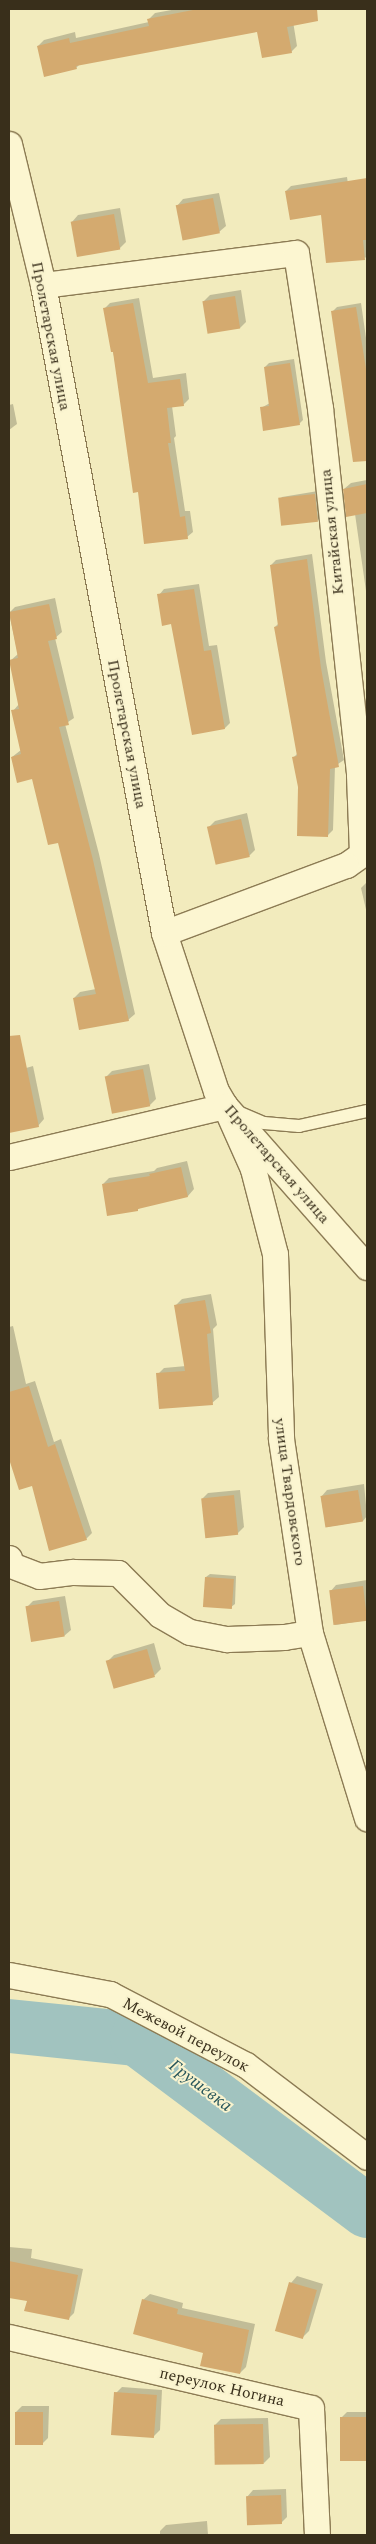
<!DOCTYPE html>
<meta charset="utf-8">
<style>
body{margin:0}
#map{position:relative;width:376px;height:2544px;overflow:hidden;background:#f2ebbd;font-family:Spectral,serif}
div>[style]{position:absolute}
.shadow>*{inset:0;background:#0003}
.river>*{height:54px;margin:-27px;padding:0 27px;transform-origin:27px;border-radius:27px;background:#a1c3bf}
.building>*{inset:0;background:#d4aa6f;transform-origin:0 0}
.roads{filter:drop-shadow(1px 0 #8c7b54) drop-shadow(-1px 0 #8c7b54) drop-shadow(0 1px #8c7b54) drop-shadow(0 -1px #8c7b54)}
.lane>*{height:12px;margin:-6px;padding:0 6px;transform-origin:6px;border-radius:6px;background:#fcf6d1}
.street>*{height:25px;margin:-12.5px;padding:0 12.5px;transform-origin:12.5px;border-radius:12.5px;background:#fcf6d1}
span{translate:-50% -50%;white-space:nowrap;text-align:center;line-height:1.15;-webkit-text-stroke:4px #f9f3ce;paint-order:stroke}
.street-label{font-size:16px;color:#392f1b}
.water-label{font-size:18px;color:#28565b;font-style:italic}
.frame{position:absolute;inset:0;border:10px solid #392f1b;pointer-events:none}
</style>
<div id="map">
<div class="shadow">
<i style="clip-path:polygon(177px 9px,291px 9px,297px 46px,291px 52px,258px 31px,80px 64px,76px 68px,38px 46px,44px 40px,75px 32px,76px 38px,149px 22px,149px 19px,155px 13px)"></i>
<i style="clip-path:polygon(347px 177px,355px 232px,367px 231px,367px 256px,365px 258px,322px 214px,286px 191px,291px 186px)"></i>
<i style="clip-path:polygon(219px 193px,226px 226px,219px 232px,177px 206px,183px 199px)"></i>
<i style="clip-path:polygon(120px 208px,126px 242px,120px 248px,72px 222px,78px 215px)"></i>
<i style="clip-path:polygon(241px 290px,246px 322px,240px 328px,204px 301px,210px 295px)"></i>
<i style="clip-path:polygon(139px 298px,153px 378px,186px 373px,189px 399px,183px 405px,172px 406px,176px 436px,174px 438px,185px 511px,190px 511px,193px 532px,187px 537px,139px 491px,105px 308px,110px 303px)"></i>
<i style="clip-path:polygon(361px 303px,367px 345px,367px 442px,351px 444px,333px 311px,337px 307px)"></i>
<i style="clip-path:polygon(294px 359px,303px 420px,299px 424px,261px 408px,270px 403px,265px 367px,269px 363px)"></i>
<i style="clip-path:polygon(13px 404px,17px 424px,9px 430px,9px 405px)"></i>
<i style="clip-path:polygon(367px 480px,367px 598px,355px 514px,344px 489px,351px 483px)"></i>
<i style="clip-path:polygon(318px 491px,320px 517px,317px 521px,279px 501px,282px 497px)"></i>
<i style="clip-path:polygon(312px 554px,326px 662px,344px 760px,335px 766px,333px 830px,328px 835px,293px 758px,298px 753px,275px 627px,279px 623px,271px 565px,276px 560px)"></i>
<i style="clip-path:polygon(199px 584px,209px 646px,217px 645px,230px 723px,225px 728px,193px 734px,172px 623px,159px 595px,164px 589px)"></i>
<i style="clip-path:polygon(55px 598px,62px 632px,55px 638px,74px 718px,65px 724px,99px 854px,135px 1014px,128px 1020px,74px 998px,80px 992px,96px 989px,59px 841px,33px 778px,12px 757px,21px 750px,13px 711px,19px 704px,10px 661px,18px 654px,9px 613px,15px 607px)"></i>
<i style="clip-path:polygon(367px 603px,367px 623px,366px 605px)"></i>
<i style="clip-path:polygon(247px 813px,255px 850px,249px 856px,209px 827px,215px 821px)"></i>
<i style="clip-path:polygon(367px 882px,367px 914px,361px 888px)"></i>
<i style="clip-path:polygon(149px 1064px,156px 1099px,150px 1105px,106px 1077px,112px 1071px)"></i>
<i style="clip-path:polygon(33px 1066px,44px 1119px,38px 1126px,16px 1130px,9px 1096px,9px 1073px)"></i>
<i style="clip-path:polygon(187px 1161px,194px 1189px,188px 1196px,141px 1207px,137px 1210px,103px 1184px,109px 1178px,154px 1171px,157px 1168px)"></i>
<i style="clip-path:polygon(211px 1294px,217px 1325px,213px 1329px,219px 1397px,212px 1403px,158px 1374px,164px 1368px,186px 1366px,175px 1306px,182px 1299px)"></i>
<i style="clip-path:polygon(13px 1326px,26px 1384px,35px 1381px,54px 1442px,61px 1439px,92px 1533px,86px 1539px,33px 1485px,20px 1489px,9px 1455px,9px 1327px)"></i>
<i style="clip-path:polygon(364px 1484px,367px 1516px,363px 1521px,326px 1527px,321px 1497px,327px 1490px)"></i>
<i style="clip-path:polygon(240px 1490px,244px 1527px,238px 1533px,202px 1499px,208px 1493px)"></i>
<i style="clip-path:polygon(210px 1574px,236px 1576px,235px 1604px,231px 1607px,206px 1577px)"></i>
<i style="clip-path:polygon(367px 1580px,367px 1620px,335px 1625px,330px 1592px,336px 1585px)"></i>
<i style="clip-path:polygon(65px 1596px,71px 1630px,64px 1636px,27px 1607px,33px 1601px)"></i>
<i style="clip-path:polygon(154px 1643px,161px 1669px,155px 1675px,115px 1687px,108px 1661px,114px 1655px)"></i>
<i style="clip-path:polygon(9px 2247px,32px 2249px,31px 2258px,83px 2269px,74px 2313px,68px 2319px,28px 2300px,9px 2297px)"></i>
<i style="clip-path:polygon(297px 2276px,323px 2284px,309px 2331px,303px 2337px,291px 2283px)"></i>
<i style="clip-path:polygon(150px 2294px,183px 2303px,182px 2308px,255px 2324px,246px 2367px,240px 2373px,204px 2353px,143px 2300px)"></i>
<i style="clip-path:polygon(122px 2387px,162px 2390px,160px 2430px,153px 2437px,116px 2393px)"></i>
<i style="clip-path:polygon(22px 2406px,49px 2406px,48px 2438px,42px 2444px,16px 2412px)"></i>
<i style="clip-path:polygon(347px 2412px,367px 2412px,367px 2460px,341px 2460px,341px 2418px)"></i>
<i style="clip-path:polygon(268px 2418px,270px 2457px,264px 2463px,215px 2425px,221px 2419px)"></i>
<i style="clip-path:polygon(286px 2489px,287px 2517px,281px 2523px,247px 2497px,253px 2490px)"></i>
<i style="clip-path:polygon(207px 2521px,208px 2535px,160px 2535px,160px 2531px,166px 2525px)"></i>
</div>
<div class="river">
<i style="left:9px;top:2026px;width:129px;rotate:5.8deg"></i>
<i style="left:137px;top:2039px;width:287px;rotate:36.8deg"></i>
</div>
<div class="building">
<i style="clip-path:polygon(198px 9px,317px 9px,318px 21px,287px 27px,292px 53px,262px 58px,257px 32px,76px 66px,77px 69px,44px 77px,37px 46px,69px 38px,70px 43px,149px 26px,147px 19px)"></i>
<i style="clip-path:polygon(367px 178px,367px 240px,363px 240px,365px 260px,326px 263px,321px 215px,290px 220px,285px 191px)"></i>
<i style="left:213px;top:198px;width:36px;height:38px;rotate:79deg"></i>
<i style="left:114px;top:214px;width:36px;height:44px;rotate:80deg"></i>
<i style="left:235px;top:296px;width:33px;height:33px;rotate:81deg"></i>
<i style="clip-path:polygon(133px 303px,148px 383px,180px 379px,184px 406px,167px 408px,171px 443px,168px 443px,180px 517px,185px 516px,188px 539px,144px 544px,138px 492px,133px 493px,113px 352px,111px 352px,103px 308px)"></i>
<i style="clip-path:polygon(356px 307px,367px 375px,367px 461px,353px 462px,331px 311px)"></i>
<i style="clip-path:polygon(290px 363px,300px 425px,263px 431px,260px 407px,269px 406px,264px 367px)"></i>
<i style="clip-path:polygon(367px 484px,367px 513px,346px 517px,343px 489px)"></i>
<i style="left:315px;top:494px;width:28px;height:37px;rotate:84deg"></i>
<i style="clip-path:polygon(307px 559px,321px 668px,339px 767px,330px 769px,328px 837px,297px 836px,298px 787px,292px 757px,297px 756px,274px 627px,278px 626px,270px 565px)"></i>
<i style="clip-path:polygon(194px 589px,204px 651px,211px 650px,225px 729px,192px 735px,171px 624px,162px 626px,157px 594px)"></i>
<i style="clip-path:polygon(49px 604px,57px 639px,48px 641px,69px 725px,59px 727px,93px 860px,129px 1021px,79px 1030px,73px 998px,96px 994px,58px 843px,48px 845px,32px 779px,17px 783px,11px 757px,21px 754px,11px 710px,19px 709px,9px 660px,18px 658px,9px 612px)"></i>
<i style="left:241px;top:819px;width:39px;height:35px;rotate:77deg"></i>
<i style="clip-path:polygon(20px 1035px,39px 1127px,9px 1133px,9px 1036px)"></i>
<i style="left:143px;top:1069px;width:38px;height:39px;rotate:79deg"></i>
<i style="clip-path:polygon(181px 1167px,188px 1197px,138px 1209px,138px 1211px,107px 1216px,102px 1184px,150px 1176px,149px 1174px)"></i>
<i style="clip-path:polygon(205px 1300px,211px 1333px,207px 1334px,213px 1405px,159px 1409px,156px 1373px,185px 1371px,174px 1305px)"></i>
<i style="clip-path:polygon(29px 1386px,48px 1447px,55px 1444px,87px 1540px,49px 1551px,32px 1486px,19px 1490px,9px 1459px,9px 1392px)"></i>
<i style="left:358px;top:1490px;width:32px;height:38px;rotate:81deg"></i>
<i style="left:234px;top:1495px;width:40px;height:33px;rotate:84deg"></i>
<i style="left:205px;top:1577px;width:29px;height:30px;rotate:4deg"></i>
<i style="left:363px;top:1586px;width:35px;height:34px;rotate:83deg"></i>
<i style="left:59px;top:1601px;width:36px;height:34px;rotate:81deg"></i>
<i style="left:147px;top:1649px;width:29px;height:43px;rotate:74deg"></i>
<i style="clip-path:polygon(9px 2261px,78px 2275px,69px 2320px,24px 2311px,27px 2301px,9px 2298px)"></i>
<i style="left:289px;top:2282px;width:29px;height:51px;rotate:16deg"></i>
<i style="clip-path:polygon(142px 2299px,178px 2309px,177px 2314px,249px 2330px,240px 2374px,200px 2366px,203px 2353px,133px 2334px)"></i>
<i style="left:114px;top:2392px;width:43px;height:43px;rotate:4deg"></i>
<i style="left:15px;top:2412px;width:28px;height:33px"></i>
<i style="left:367px;top:2417px;width:44px;height:27px;rotate:90deg"></i>
<i style="left:263px;top:2424px;width:40px;height:49px;rotate:89deg"></i>
<i style="left:281px;top:2495px;width:29px;height:35px;rotate:88deg"></i>
</div>
<div class="roads">
<div class="lane">
<i style="left:238px;top:1112px;width:28px;rotate:23deg"></i>
<i style="left:264px;top:1123px;width:35px;rotate:5deg"></i>
<i style="left:299px;top:1126px;width:70px;rotate:-12.4deg"></i>
</div>
<div class="street">
<i style="left:9px;top:144px;width:145px;rotate:76.4deg"></i>
<i style="left:43px;top:285px;width:659px;rotate:79.42deg"></i>
<i style="left:164px;top:933px;width:166px;rotate:71.8deg"></i>
<i style="left:216px;top:1091px;width:17px;rotate:59deg"></i>
<i style="left:225px;top:1106px;width:215px;rotate:48.6deg"></i>
<i style="left:43px;top:285px;width:255px;rotate:-7.2deg"></i>
<i style="left:296px;top:253px;width:157px;rotate:81.2deg"></i>
<i style="left:320px;top:408px;width:369px;rotate:83.9deg"></i>
<i style="left:359px;top:775px;width:79px;rotate:87.8deg"></i>
<i style="left:362px;top:854px;width:19px;rotate:145deg"></i>
<i style="left:346px;top:865px;width:194px;rotate:159.5deg"></i>
<i style="left:9px;top:1157px;width:222px;rotate:-13.3deg"></i>
<i style="left:225px;top:1106px;width:69px;rotate:66deg"></i>
<i style="left:253px;top:1169px;width:88px;rotate:75.5deg"></i>
<i style="left:275px;top:1254px;width:185px;rotate:88.1deg"></i>
<i style="left:281px;top:1439px;width:196px;rotate:81.5deg"></i>
<i style="left:310px;top:1633px;width:194px;rotate:72.9deg"></i>
<i style="left:9px;top:1558px;width:7px;rotate:74deg"></i>
<i style="left:11px;top:1565px;width:30px;rotate:21deg"></i>
<i style="left:39px;top:1576px;width:34px;rotate:-7deg"></i>
<i style="left:73px;top:1572px;width:45px;rotate:1.3deg"></i>
<i style="left:118px;top:1573px;width:59px;rotate:45deg"></i>
<i style="left:160px;top:1615px;width:34px;rotate:30deg"></i>
<i style="left:190px;top:1632px;width:38px;rotate:11deg"></i>
<i style="left:227px;top:1639px;width:57px;rotate:-2deg"></i>
<i style="left:284px;top:1637px;width:26px;rotate:-9deg"></i>
<i style="left:9px;top:1975px;width:103px;rotate:10.7deg"></i>
<i style="left:110px;top:1994px;width:153px;rotate:27.6deg"></i>
<i style="left:246px;top:2065px;width:152px;rotate:37.2deg"></i>
<i style="left:9px;top:2337px;width:310px;rotate:13.2deg"></i>
<i style="left:311px;top:2408px;width:127px;rotate:87.3deg"></i>
</div>
</div>
<div class="street-label">
<span style="left:51px;top:336px;rotate:79deg">Пролетарская улица</span>
<span style="left:332px;top:532px;rotate:-96deg">Китайская улица</span>
<span style="left:127px;top:734px;rotate:79deg">Пролетарская улица</span>
<span style="left:277px;top:1164px;rotate:49deg">Пролетарская улица</span>
<span style="left:290px;top:1492px;rotate:82deg">улица Твардовского</span>
<span style="left:186px;top:2035px;rotate:28deg">Межевой переулок</span>
<span style="left:222px;top:2387px;rotate:13deg">переулок Ногина</span>
</div>
<div class="water-label">
<span style="left:200px;top:2086px;rotate:37deg">Грушевка</span>
</div>
<div class="frame"></div>
</div>
